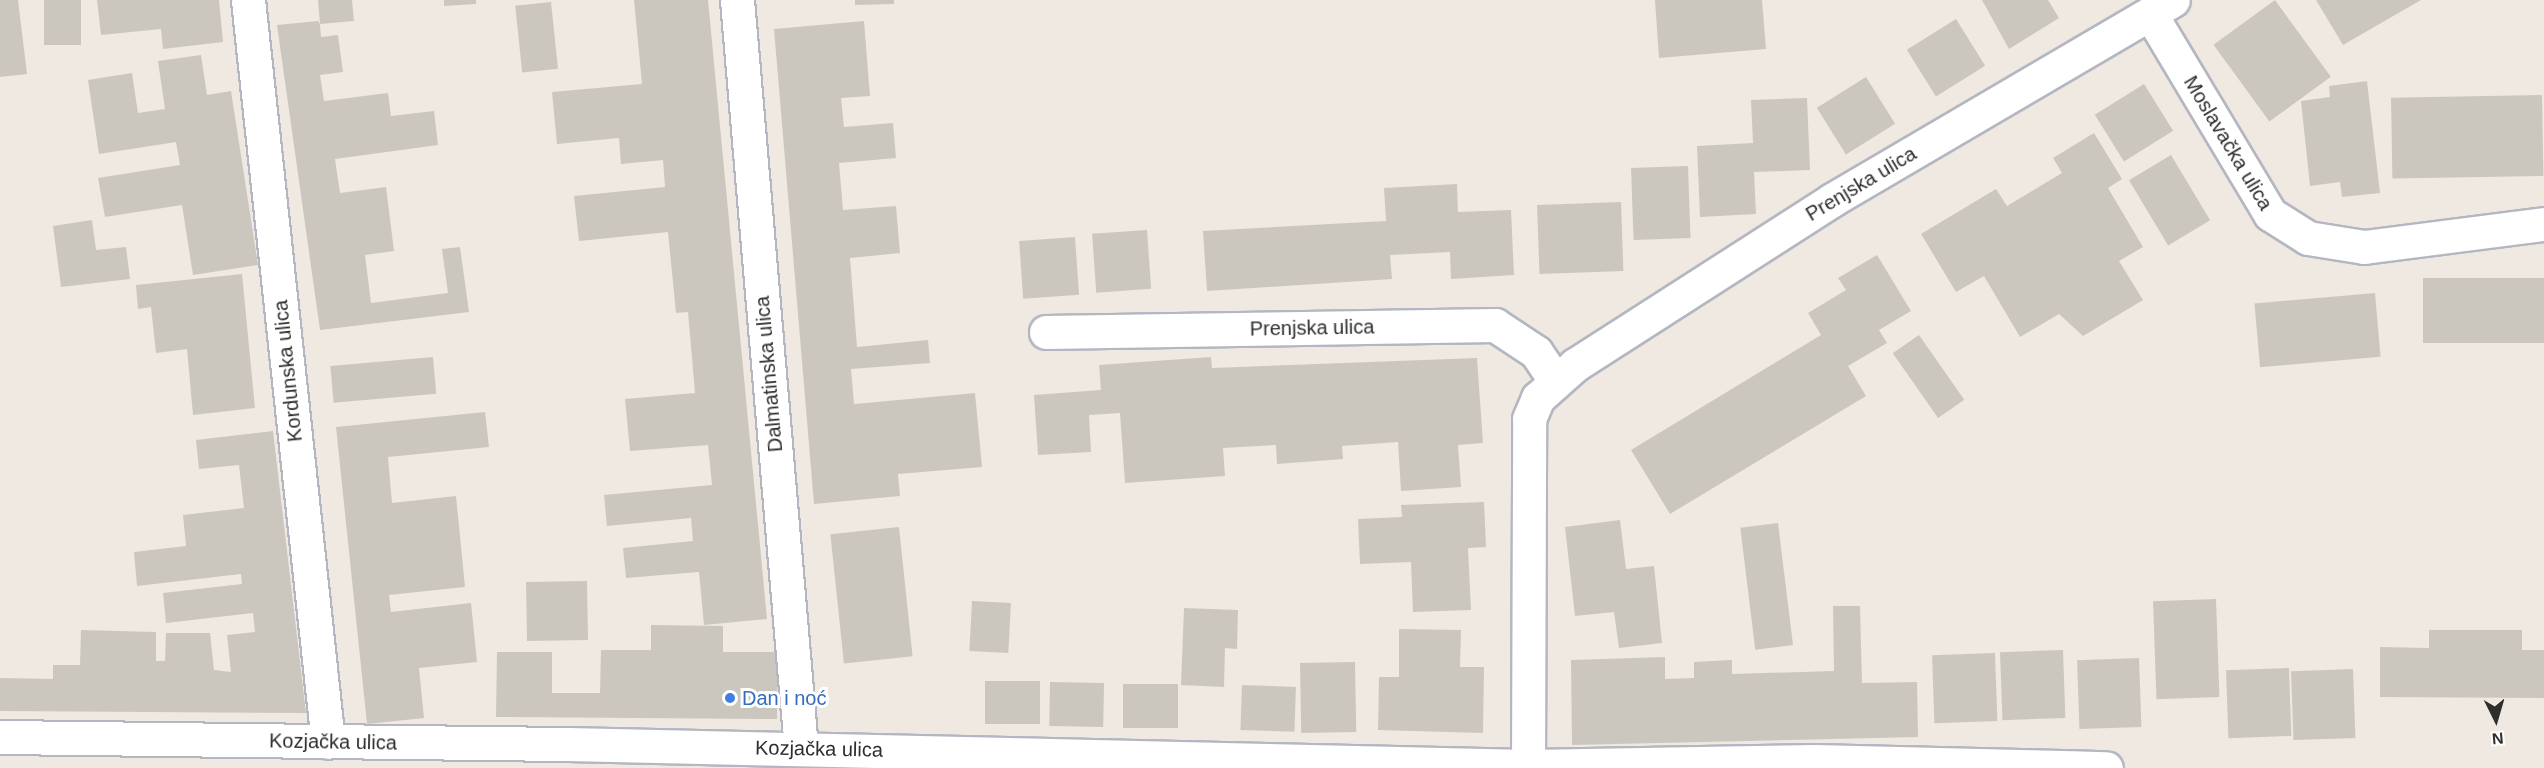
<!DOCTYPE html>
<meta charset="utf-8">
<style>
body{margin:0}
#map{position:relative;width:2544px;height:768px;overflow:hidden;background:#efe9e1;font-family:Helvetica,sans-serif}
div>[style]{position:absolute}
.building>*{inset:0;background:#cbc7bf;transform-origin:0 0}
.roads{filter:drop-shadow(2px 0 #b4b7c1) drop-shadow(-2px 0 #b4b7c1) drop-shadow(0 2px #b4b7c1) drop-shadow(0 -2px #b4b7c1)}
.street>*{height:33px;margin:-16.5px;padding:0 16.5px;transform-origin:16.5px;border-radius:16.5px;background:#fff}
.dots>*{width:16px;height:16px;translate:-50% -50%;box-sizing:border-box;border:3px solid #fff;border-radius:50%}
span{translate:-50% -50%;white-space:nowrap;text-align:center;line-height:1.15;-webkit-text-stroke:6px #fff;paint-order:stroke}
.street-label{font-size:20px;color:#2e2e2e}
.shop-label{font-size:20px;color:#366cbe}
.left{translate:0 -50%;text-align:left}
.north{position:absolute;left:2466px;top:690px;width:60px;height:60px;-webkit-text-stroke:4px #fff;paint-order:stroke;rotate:175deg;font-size:16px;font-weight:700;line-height:24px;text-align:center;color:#2e2e2e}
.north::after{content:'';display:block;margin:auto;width:21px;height:27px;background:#2e2e2e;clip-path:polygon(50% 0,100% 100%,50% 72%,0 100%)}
</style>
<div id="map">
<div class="building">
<i style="clip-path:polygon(0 0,18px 0,27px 74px,0 77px)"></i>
<i style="left:44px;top:0;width:37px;height:45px"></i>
<i style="clip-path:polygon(97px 0,219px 0,223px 42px,163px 49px,161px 29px,101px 35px)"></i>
<i style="clip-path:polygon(318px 0,352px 0,354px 21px,320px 24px,321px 37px,338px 35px,343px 72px,320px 75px,324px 101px,388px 93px,391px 116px,434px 111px,438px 145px,335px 159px,340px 193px,386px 187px,394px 251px,365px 255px,371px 303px,448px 293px,442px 249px,460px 247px,469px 312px,320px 330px,277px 25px,318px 21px,320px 24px)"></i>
<i style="clip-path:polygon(444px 0,476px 0,476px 4px,444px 6px)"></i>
<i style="clip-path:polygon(634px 0,708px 0,767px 619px,704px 625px,699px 572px,626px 578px,623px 548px,693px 541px,691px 518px,607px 526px,604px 495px,712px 485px,708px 445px,630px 451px,625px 399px,695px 393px,688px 312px,676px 313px,668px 232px,579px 241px,574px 196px,665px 187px,663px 160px,621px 164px,619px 138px,557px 144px,552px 92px,642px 84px)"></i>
<i style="clip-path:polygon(855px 0,894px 0,894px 4px,855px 5px)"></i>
<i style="clip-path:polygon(1655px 0,1762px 0,1766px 49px,1659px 58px)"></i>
<i style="clip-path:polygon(1982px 0,2048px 0,2059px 18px,2009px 49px)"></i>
<i style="left:2275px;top:0;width:95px;height:76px;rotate:54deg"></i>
<i style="clip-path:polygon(2316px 0,2421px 0,2343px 45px)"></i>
<i style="left:551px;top:2px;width:67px;height:36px;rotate:84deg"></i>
<i style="left:1956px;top:19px;width:55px;height:58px;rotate:58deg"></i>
<i style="clip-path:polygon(864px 21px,870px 96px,841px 98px,844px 127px,893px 123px,896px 158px,839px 163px,843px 210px,896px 206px,900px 253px,850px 258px,857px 347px,928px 340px,930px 363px,851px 369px,854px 404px,975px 393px,982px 467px,898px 474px,900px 496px,814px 504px,774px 29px)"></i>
<i style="clip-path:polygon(201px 55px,207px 95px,231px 91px,258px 265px,193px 275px,182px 205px,105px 217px,98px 178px,180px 165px,176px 142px,99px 154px,88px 80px,132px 73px,138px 113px,165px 109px,158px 61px)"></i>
<i style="left:1866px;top:77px;width:55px;height:58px;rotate:58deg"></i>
<i style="clip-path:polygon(2367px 81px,2380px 193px,2342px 197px,2340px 182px,2310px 186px,2301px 101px,2330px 97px,2329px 86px)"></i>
<i style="left:2144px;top:84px;width:55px;height:58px;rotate:58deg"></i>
<i style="left:2542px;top:95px;width:81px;height:151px;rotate:89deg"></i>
<i style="clip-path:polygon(1807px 98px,1810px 170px,1754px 172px,1756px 214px,1700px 217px,1697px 146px,1753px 143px,1751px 100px)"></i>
<i style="clip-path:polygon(2094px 133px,2122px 179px,2108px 188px,2143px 247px,2119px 261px,2143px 300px,2083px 336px,2059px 314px,2020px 337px,1984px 276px,1956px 292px,1921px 234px,1996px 189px,2007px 206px,2062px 173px,2053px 158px)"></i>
<i style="left:2171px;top:155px;width:76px;height:49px;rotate:59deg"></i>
<i style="left:1688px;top:166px;width:72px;height:57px;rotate:88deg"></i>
<i style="clip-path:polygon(1457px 184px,1458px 212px,1511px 210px,1514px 275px,1451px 279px,1450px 252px,1390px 255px,1392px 279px,1207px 291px,1203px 231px,1386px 221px,1384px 188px)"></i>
<i style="left:1621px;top:202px;width:69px;height:84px;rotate:88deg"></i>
<i style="clip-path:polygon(92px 220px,96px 250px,126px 247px,130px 279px,61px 287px,53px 226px)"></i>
<i style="left:1147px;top:230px;width:59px;height:55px;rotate:86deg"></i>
<i style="left:1075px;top:237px;width:58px;height:56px;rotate:86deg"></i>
<i style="clip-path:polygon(1877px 255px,1911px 311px,1879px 330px,1887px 343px,1848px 366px,1866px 396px,1670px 514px,1631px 450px,1821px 335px,1808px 313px,1846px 290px,1838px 278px)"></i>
<i style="clip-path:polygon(242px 274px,255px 408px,193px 415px,187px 349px,156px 353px,151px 307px,138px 309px,136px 285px)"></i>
<i style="left:2544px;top:278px;width:65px;height:121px;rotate:90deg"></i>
<i style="left:2375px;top:293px;width:64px;height:121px;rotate:85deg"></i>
<i style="left:1919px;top:335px;width:79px;height:32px;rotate:55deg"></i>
<i style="left:433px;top:357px;width:37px;height:103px;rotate:85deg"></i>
<i style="clip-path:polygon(1211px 357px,1212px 368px,1477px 358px,1483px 443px,1458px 445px,1461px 487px,1401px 491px,1398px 442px,1342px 446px,1343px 459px,1277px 464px,1276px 445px,1223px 448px,1225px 476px,1125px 483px,1120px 413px,1089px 415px,1091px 452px,1038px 455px,1034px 395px,1101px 390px,1099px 365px)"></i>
<i style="clip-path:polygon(485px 412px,489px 447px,388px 457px,392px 503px,456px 496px,465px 587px,389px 595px,391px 612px,471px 603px,477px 662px,419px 668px,424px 718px,367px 724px,336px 427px)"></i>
<i style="clip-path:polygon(273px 431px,306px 713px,0 711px,0 678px,53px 679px,53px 665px,80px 665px,81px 630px,156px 632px,156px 661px,165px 661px,166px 633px,210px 633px,214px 670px,231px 672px,227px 635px,255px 632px,253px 613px,166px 623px,163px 593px,242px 584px,241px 574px,137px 586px,134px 552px,186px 546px,183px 515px,244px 508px,239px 465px,199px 469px,196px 440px)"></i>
<i style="clip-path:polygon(1484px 502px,1486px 547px,1468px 548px,1471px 610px,1413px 612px,1411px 562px,1360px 564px,1358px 519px,1402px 517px,1401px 505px)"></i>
<i style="clip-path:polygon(1620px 520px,1626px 569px,1654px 566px,1662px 643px,1619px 648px,1614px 612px,1575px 616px,1565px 527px)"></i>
<i style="left:1778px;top:523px;width:123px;height:38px;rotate:83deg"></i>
<i style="left:899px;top:527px;width:130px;height:69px;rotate:84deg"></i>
<i style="left:587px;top:581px;width:59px;height:61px;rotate:89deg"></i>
<i style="left:2216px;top:599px;width:98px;height:63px;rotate:88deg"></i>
<i style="left:972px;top:601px;width:39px;height:50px;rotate:3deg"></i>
<i style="clip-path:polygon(1833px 606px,1860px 606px,1862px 683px,1917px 682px,1918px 737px,1572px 745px,1571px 660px,1665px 657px,1665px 679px,1694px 678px,1694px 662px,1732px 660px,1732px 674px,1834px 671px)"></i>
<i style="clip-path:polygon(1184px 608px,1238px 610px,1237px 649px,1225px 648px,1224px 687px,1181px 685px)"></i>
<i style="clip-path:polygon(651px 625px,723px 626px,723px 652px,778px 652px,777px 719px,496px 717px,497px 652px,552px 652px,552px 693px,600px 693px,601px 650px,651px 650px)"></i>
<i style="clip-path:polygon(1399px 629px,1461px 630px,1460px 667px,1484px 667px,1483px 733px,1378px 730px,1379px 677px,1399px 677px)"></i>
<i style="clip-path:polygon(2429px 630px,2522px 630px,2522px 650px,2544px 650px,2544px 698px,2380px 697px,2380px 647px,2429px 648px)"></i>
<i style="left:2063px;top:650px;width:68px;height:63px;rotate:88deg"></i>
<i style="left:1995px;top:653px;width:68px;height:63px;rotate:88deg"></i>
<i style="left:2139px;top:658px;width:69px;height:62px;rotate:88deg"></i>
<i style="left:1355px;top:662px;width:70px;height:55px;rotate:89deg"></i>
<i style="left:2289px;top:668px;width:68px;height:63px;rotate:88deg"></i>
<i style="left:2353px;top:669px;width:69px;height:62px;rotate:88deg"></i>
<i style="left:985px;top:681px;width:55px;height:43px"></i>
<i style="left:1050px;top:682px;width:54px;height:44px;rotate:1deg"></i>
<i style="left:1123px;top:684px;width:55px;height:44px"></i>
<i style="left:1242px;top:685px;width:54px;height:45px;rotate:2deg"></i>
</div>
<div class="roads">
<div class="street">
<i style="left:248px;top:0;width:746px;rotate:83.85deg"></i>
<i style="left:737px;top:0;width:751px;rotate:85.11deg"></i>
<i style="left:2151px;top:15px;width:232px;rotate:59.1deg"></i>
<i style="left:2270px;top:214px;width:45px;rotate:32.3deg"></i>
<i style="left:2308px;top:238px;width:57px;rotate:9.1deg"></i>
<i style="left:2364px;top:247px;width:181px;rotate:-7.3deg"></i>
<i style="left:1046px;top:332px;width:449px;rotate:-0.9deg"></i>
<i style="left:1495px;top:325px;width:49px;rotate:33.4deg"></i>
<i style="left:1536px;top:352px;width:34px;rotate:56deg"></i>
<i style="left:0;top:737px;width:568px;rotate:0.71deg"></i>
<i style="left:568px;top:744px;width:960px;rotate:1.31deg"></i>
<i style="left:1528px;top:766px;width:286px;rotate:-1deg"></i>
<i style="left:1814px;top:761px;width:292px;rotate:1.4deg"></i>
<i style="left:1528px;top:768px;width:349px;rotate:-89.8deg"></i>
<i style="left:1529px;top:419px;width:23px;rotate:-67deg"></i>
<i style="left:1538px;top:398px;width:50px;rotate:-41.7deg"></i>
<i style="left:1575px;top:365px;width:305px;rotate:-32.7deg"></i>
<i style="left:1832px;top:200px;width:395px;rotate:-30.4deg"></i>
</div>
</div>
<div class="dots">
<i style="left:730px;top:698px;background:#3f7fe0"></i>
</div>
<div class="street-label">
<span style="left:2228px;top:143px;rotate:59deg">Moslavačka ulica</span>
<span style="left:1861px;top:184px;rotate:-31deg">Prenjska ulica</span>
<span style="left:1312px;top:328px;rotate:-1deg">Prenjska ulica</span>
<span style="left:288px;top:371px;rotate:-96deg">Kordunska ulica</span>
<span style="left:769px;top:374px;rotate:-95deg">Dalmatinska ulica</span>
<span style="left:333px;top:742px;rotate:1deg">Kozjačka ulica</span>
<span style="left:819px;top:749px;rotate:1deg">Kozjačka ulica</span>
</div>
<div class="shop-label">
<span class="left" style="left:742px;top:698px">Dan i noć</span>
</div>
<div class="north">N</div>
</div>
